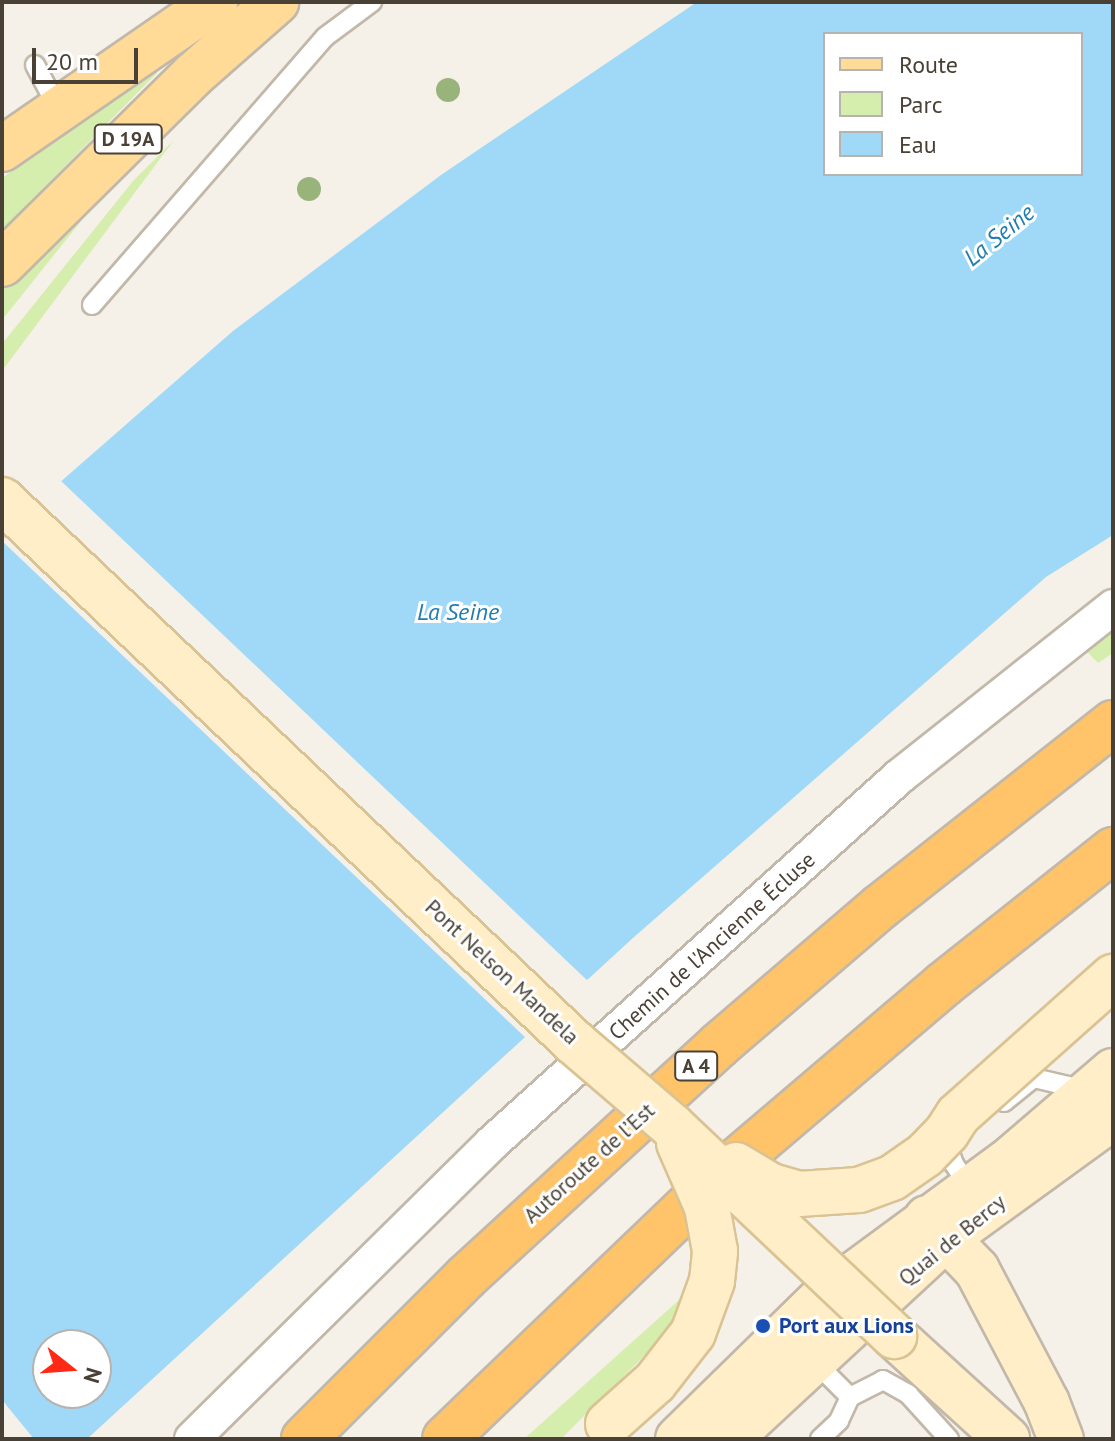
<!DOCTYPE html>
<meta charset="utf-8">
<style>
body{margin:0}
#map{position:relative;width:1115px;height:1441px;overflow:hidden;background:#f5f0e8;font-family:"PT Sans",sans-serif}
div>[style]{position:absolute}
.green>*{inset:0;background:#d5edad}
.water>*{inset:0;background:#9fd9f7}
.pier>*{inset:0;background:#f5f0e8}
.roads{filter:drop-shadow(2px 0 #c2b8a9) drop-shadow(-2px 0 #c2b8a9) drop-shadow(0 2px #c2b8a9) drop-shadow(0 -2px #c2b8a9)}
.lane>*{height:18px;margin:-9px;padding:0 9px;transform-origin:9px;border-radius:9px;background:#fff}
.street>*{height:34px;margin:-17px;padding:0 17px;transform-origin:17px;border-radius:17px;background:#fff}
.secondary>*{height:44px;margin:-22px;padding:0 22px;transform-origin:22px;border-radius:22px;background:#ffeec8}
.primary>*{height:44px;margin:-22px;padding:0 22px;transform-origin:22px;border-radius:22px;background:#ffdb97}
.highway>*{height:44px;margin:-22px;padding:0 22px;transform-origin:22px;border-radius:22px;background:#ffc369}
.bridges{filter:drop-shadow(2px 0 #dac393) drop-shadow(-2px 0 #dac393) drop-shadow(0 2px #dac393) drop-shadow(0 -2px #dac393)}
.secondary-bridge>*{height:44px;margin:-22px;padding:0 22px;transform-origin:22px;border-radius:22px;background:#ffeec8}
.trees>*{width:24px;height:24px;margin:-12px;border-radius:50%;background:#99b47b}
.dots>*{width:22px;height:22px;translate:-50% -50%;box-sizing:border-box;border:4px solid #fff;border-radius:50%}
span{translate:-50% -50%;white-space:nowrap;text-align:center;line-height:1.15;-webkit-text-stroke:6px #fff;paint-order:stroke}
.shield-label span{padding:2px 6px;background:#fff;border:2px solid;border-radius:6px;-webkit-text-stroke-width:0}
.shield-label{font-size:20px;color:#4a4136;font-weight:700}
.street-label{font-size:22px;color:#4a4136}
.transit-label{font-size:22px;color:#164399;font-weight:700}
.left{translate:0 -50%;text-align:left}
.water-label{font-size:24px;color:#217daf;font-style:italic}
.frame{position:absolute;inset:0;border:4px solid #4a4136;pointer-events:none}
.legend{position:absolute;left:823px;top:32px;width:260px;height:144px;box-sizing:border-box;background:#fff;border:2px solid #b7b3af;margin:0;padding:10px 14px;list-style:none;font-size:24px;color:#4a4136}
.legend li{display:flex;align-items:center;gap:16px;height:40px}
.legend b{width:40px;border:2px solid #b7b3af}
.north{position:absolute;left:32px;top:1329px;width:80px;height:80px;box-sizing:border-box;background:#fff;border:2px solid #b7b3af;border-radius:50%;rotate:107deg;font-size:22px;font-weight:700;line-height:32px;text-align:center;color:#4a4136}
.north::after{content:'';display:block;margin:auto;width:28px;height:36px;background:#ff2915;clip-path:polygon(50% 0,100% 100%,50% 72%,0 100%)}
.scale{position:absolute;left:32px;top:48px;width:106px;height:36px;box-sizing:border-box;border:4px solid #4a4136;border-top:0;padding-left:10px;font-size:24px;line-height:28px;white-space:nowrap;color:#4a4136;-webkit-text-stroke:6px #fff;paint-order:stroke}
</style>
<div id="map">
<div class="green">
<i style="clip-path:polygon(154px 68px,157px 73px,2px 230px,2px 178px)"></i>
<i style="clip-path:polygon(174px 140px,2px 371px,2px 344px,134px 180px)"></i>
<i style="clip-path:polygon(121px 171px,2px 320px,2px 291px)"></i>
<i style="clip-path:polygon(1113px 620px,1113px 653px,1098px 663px,1080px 644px)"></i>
<i style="clip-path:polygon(688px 1292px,678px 1317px,658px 1342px,561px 1439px,524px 1439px)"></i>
</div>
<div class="water">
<i style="clip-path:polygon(evenodd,697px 2px,1113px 2px,1113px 535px,1046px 577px,634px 937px,87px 1439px,2px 1439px,2px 533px,233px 331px,441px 175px,697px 2px,825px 34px,1081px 34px,1081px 174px,825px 174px,825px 34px,697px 2px,48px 1345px,96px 1345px,96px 1393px,48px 1393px,48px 1345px)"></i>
</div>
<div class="pier">
<i style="clip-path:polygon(60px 480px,590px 983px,528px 1040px,2px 541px,2px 528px)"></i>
<i style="clip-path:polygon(2px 1399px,7px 1406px,34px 1439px,2px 1439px)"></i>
</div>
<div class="roads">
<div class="lane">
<i style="left:35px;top:65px;width:49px;rotate:61.9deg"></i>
<i style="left:92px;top:305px;width:355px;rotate:-49deg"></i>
<i style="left:325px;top:37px;width:59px;rotate:-36.7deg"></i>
<i style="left:1004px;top:1102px;width:38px;rotate:-39deg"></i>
<i style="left:1034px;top:1078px;width:52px;rotate:13.2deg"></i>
<i style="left:956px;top:1140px;width:11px;rotate:139deg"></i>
<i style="left:948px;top:1147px;width:18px;rotate:71deg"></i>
<i style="left:954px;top:1164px;width:29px;rotate:56deg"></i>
<i style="left:814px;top:1361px;width:51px;rotate:45deg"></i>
<i style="left:850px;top:1397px;width:26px;rotate:115deg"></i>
<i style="left:839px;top:1421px;width:26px;rotate:137deg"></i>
<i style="left:850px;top:1397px;width:37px;rotate:-27deg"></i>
<i style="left:883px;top:1380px;width:29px;rotate:29deg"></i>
<i style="left:908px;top:1394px;width:61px;rotate:47.7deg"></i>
</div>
<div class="street">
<i style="left:192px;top:1439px;width:421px;rotate:-44.6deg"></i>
<i style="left:492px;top:1143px;width:549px;rotate:-41.97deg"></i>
<i style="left:900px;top:776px;width:272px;rotate:-38.4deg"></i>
</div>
<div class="secondary">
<i style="left:927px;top:1218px;width:72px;rotate:46.1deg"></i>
<i style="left:977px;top:1270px;width:150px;rotate:62.2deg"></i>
<i style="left:1047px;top:1403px;width:39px;rotate:69deg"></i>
<i style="left:894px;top:1336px;width:153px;rotate:42.3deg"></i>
<i style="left:678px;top:1439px;width:202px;rotate:-44.4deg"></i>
<i style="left:822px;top:1298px;width:237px;rotate:-36.4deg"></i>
<i style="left:1013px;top:1157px;width:132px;rotate:-40.7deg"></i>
<i style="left:729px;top:1439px;width:293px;rotate:-42.8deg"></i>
<i style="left:944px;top:1240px;width:209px;rotate:-36deg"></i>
</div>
<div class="primary">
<i style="left:2px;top:149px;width:259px;rotate:-34.6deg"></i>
<i style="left:2px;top:264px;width:269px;rotate:-44.7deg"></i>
<i style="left:193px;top:75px;width:111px;rotate:-41.3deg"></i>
</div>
<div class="highway">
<i style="left:304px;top:1439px;width:229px;rotate:-45deg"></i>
<i style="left:466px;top:1277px;width:343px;rotate:-42.5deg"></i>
<i style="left:719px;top:1045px;width:212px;rotate:-40.6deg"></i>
<i style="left:880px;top:907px;width:297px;rotate:-38.3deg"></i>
<i style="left:445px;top:1439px;width:383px;rotate:-43.8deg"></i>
<i style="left:721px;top:1174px;width:293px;rotate:-40.4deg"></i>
<i style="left:944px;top:984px;width:216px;rotate:-38.4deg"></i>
</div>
</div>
<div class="bridges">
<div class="secondary-bridge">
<i style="left:2px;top:500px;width:788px;rotate:43.46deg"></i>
<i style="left:574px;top:1042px;width:129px;rotate:40.6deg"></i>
<i style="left:672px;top:1126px;width:306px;rotate:43.4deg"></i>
<i style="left:736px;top:1165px;width:41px;rotate:31deg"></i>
<i style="left:771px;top:1186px;width:29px;rotate:16deg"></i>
<i style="left:799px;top:1194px;width:60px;rotate:-3.8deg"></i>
<i style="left:859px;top:1190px;width:35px;rotate:-20deg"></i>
<i style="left:892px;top:1178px;width:40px;rotate:-34.9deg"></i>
<i style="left:925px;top:1155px;width:32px;rotate:-46deg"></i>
<i style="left:947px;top:1132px;width:20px;rotate:-57deg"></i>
<i style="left:958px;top:1115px;width:208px;rotate:-41.7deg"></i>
<i style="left:608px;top:1424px;width:63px;rotate:-41.8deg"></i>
<i style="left:655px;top:1382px;width:62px;rotate:-52.2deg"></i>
<i style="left:693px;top:1333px;width:55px;rotate:-69.9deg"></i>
<i style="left:712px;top:1281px;width:30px;rotate:-84deg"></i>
<i style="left:715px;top:1251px;width:45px;rotate:-100.3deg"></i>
<i style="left:707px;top:1207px;width:70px;rotate:-113.6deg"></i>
</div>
</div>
<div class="trees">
<i style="left:448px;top:90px"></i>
<i style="left:309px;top:189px"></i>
</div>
<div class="dots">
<i style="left:763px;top:1326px;background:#1a4fb4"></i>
</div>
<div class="shield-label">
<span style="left:128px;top:139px">D 19A</span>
<span style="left:696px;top:1066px">A 4</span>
</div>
<div class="street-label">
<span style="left:712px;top:946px;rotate:-42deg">Chemin de l'Ancienne Écluse</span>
<span style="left:502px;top:972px;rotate:43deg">Pont Nelson Mandela</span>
<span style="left:589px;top:1163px;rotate:-42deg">Autoroute de l’Est</span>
<span style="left:952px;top:1240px;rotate:-39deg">Quai de Bercy</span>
</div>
<div class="transit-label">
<span class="left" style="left:779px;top:1326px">Port aux Lions</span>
</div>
<div class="water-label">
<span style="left:999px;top:235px;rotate:-39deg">La Seine</span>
<span style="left:458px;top:612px">La Seine</span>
</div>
<div class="frame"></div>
<ul class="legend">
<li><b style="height:10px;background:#ffdb97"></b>Route</li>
<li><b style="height:22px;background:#d5edad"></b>Parc</li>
<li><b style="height:22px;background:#9fd9f7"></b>Eau</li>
</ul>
<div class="north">N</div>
<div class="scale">20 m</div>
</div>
